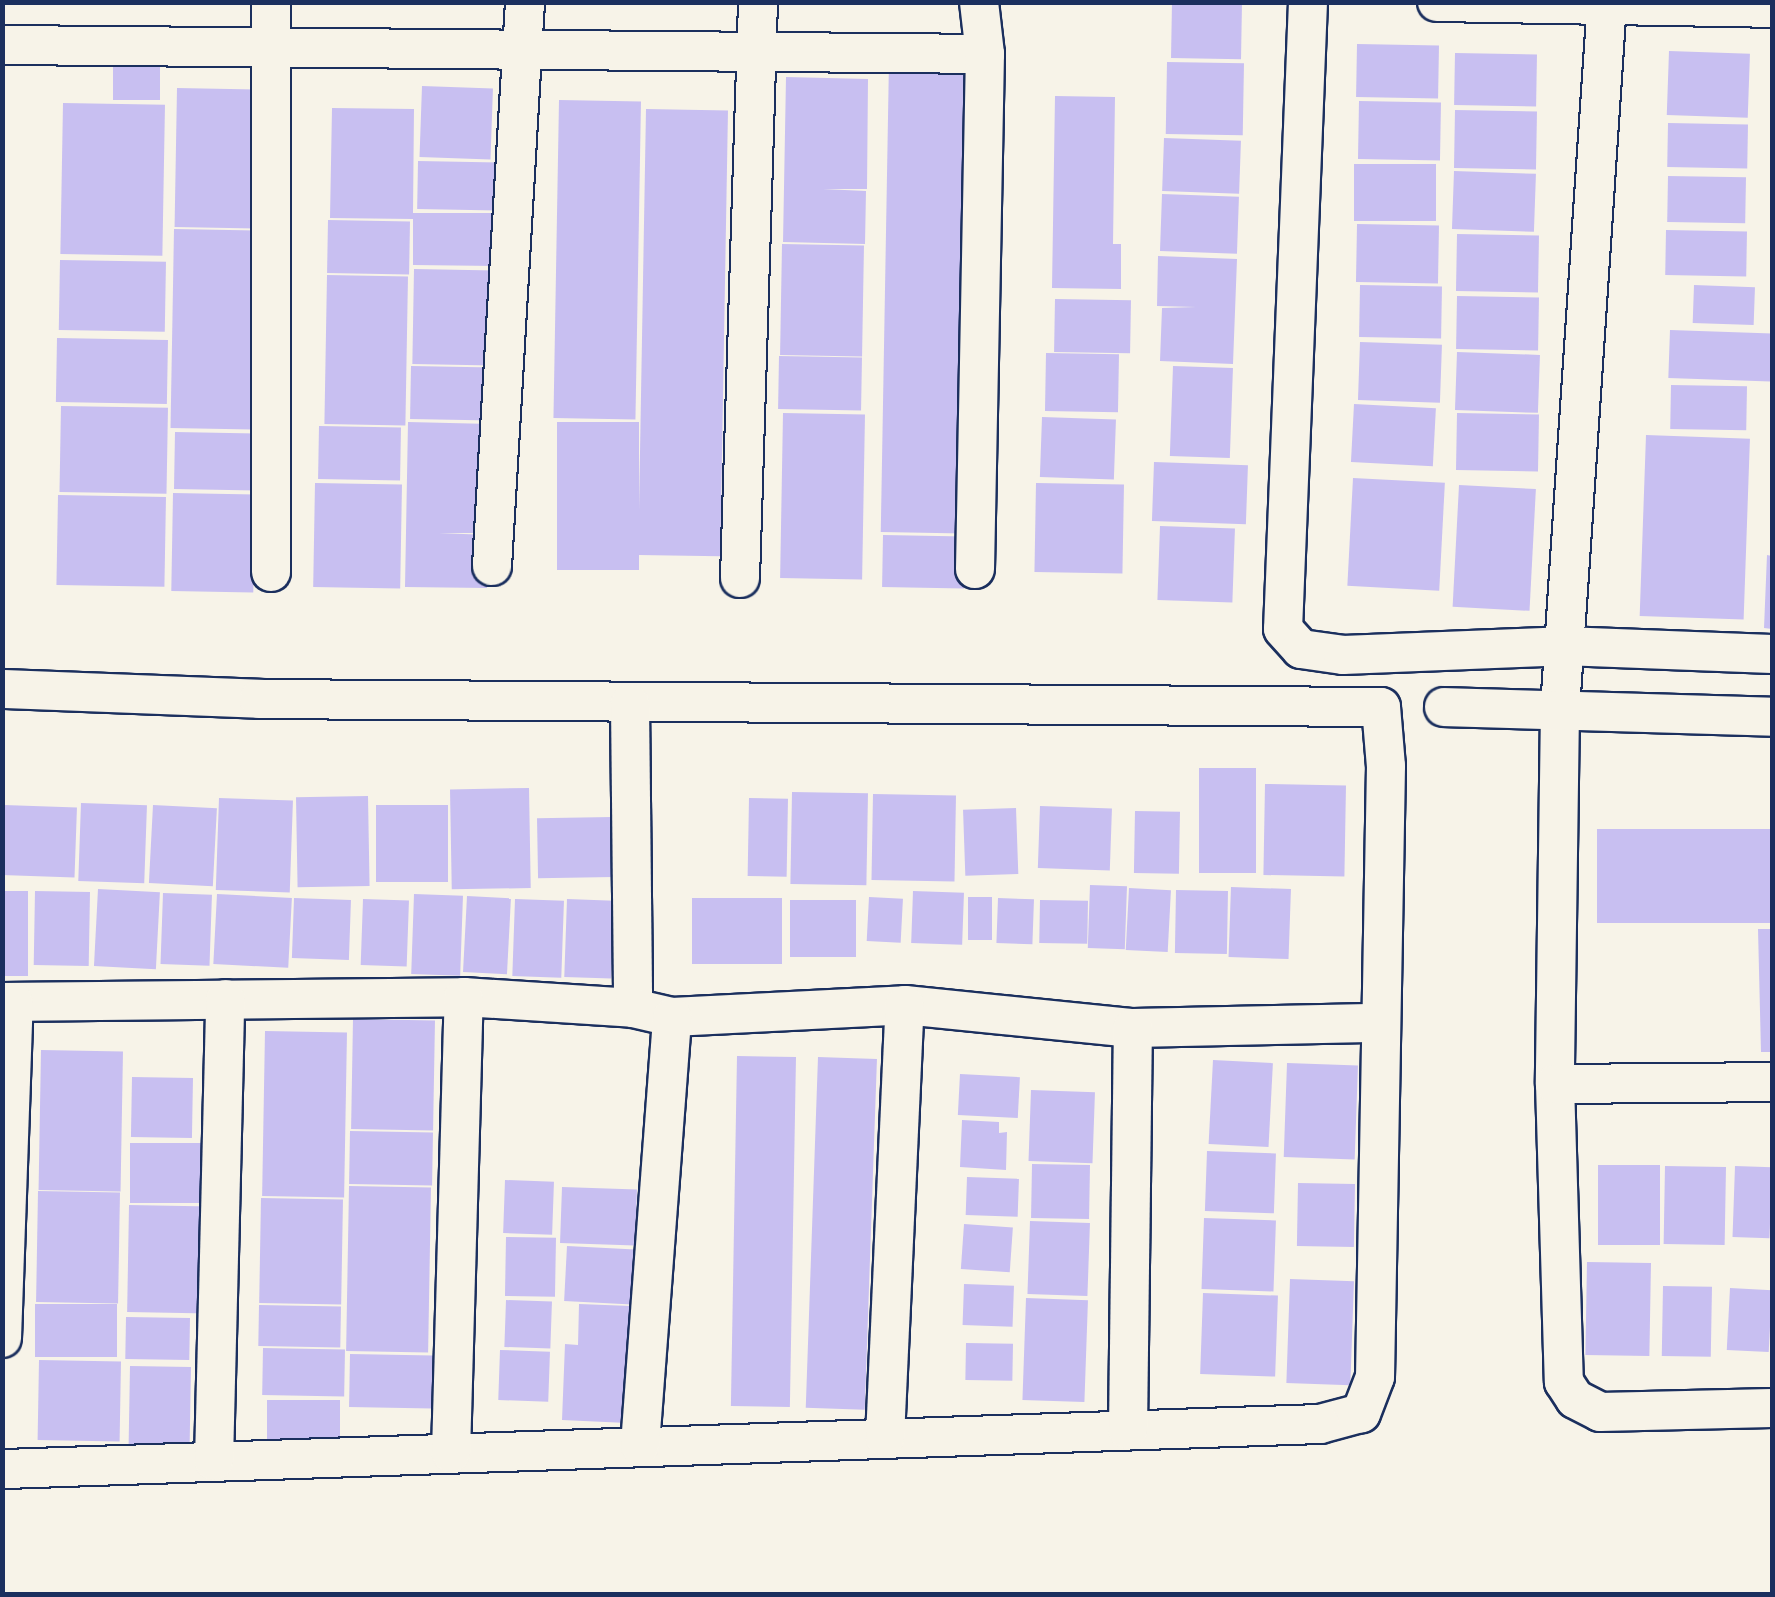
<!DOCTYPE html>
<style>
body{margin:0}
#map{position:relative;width:1775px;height:1597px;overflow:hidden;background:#f7f3e8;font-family:Sriracha,sans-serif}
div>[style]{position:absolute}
.building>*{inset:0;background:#c8bff1;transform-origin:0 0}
.roads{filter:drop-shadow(2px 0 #1b2f5e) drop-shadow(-2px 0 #1b2f5e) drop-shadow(0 2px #1b2f5e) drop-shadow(0 -2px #1b2f5e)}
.minor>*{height:38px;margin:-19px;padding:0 19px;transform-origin:19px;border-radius:19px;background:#f7f3e8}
span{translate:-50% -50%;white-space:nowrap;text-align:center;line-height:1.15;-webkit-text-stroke:9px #f7f3e8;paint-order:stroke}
.frame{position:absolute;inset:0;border:5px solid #1b2f5e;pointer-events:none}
</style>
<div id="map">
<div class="building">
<i style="left:1172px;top:2px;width:70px;height:56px;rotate:1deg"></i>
<i style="left:1357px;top:44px;width:82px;height:53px;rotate:1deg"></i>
<i style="left:1669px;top:51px;width:81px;height:64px;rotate:2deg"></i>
<i style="left:1455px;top:53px;width:82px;height:52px;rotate:1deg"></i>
<i style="left:113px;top:54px;width:47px;height:46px"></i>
<i style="left:889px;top:60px;width:83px;height:472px;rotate:1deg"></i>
<i style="left:1167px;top:62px;width:77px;height:72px;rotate:1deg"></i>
<i style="clip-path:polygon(786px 77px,868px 79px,867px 189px,823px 189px,866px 191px,865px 244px,783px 242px)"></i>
<i style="left:422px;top:86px;width:71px;height:71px;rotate:2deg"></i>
<i style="left:177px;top:88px;width:83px;height:139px;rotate:1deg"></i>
<i style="clip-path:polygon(1055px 96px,1115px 97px,1113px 244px,1121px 244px,1121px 289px,1052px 288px)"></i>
<i style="left:559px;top:100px;width:82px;height:318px;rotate:1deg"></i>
<i style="left:1359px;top:101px;width:82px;height:58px;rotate:1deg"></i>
<i style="left:63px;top:103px;width:102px;height:151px;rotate:1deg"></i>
<i style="clip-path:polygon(332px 108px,414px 109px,413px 213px,496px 213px,496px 266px,413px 265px,413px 219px,330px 218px)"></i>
<i style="left:646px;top:109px;width:82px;height:446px;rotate:1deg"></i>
<i style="left:1455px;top:110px;width:82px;height:58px;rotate:1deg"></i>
<i style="left:1668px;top:123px;width:80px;height:44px;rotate:1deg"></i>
<i style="left:1164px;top:138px;width:77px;height:53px;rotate:2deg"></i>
<i style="left:418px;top:161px;width:80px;height:48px;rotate:1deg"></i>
<i style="left:1354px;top:164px;width:82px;height:57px"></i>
<i style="left:1454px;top:171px;width:82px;height:58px;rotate:2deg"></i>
<i style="left:1668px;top:176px;width:78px;height:46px;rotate:1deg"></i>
<i style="left:1162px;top:194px;width:77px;height:57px;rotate:2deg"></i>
<i style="left:328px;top:220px;width:82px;height:53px;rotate:1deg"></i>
<i style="left:1357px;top:224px;width:82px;height:58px;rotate:1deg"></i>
<i style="left:174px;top:229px;width:82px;height:199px;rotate:1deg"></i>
<i style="left:1666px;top:230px;width:81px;height:45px;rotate:1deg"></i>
<i style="left:1457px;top:234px;width:82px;height:57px;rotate:1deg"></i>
<i style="left:782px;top:244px;width:82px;height:111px;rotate:1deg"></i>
<i style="clip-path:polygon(1158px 256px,1237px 259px,1233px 364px,1160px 361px,1162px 308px,1196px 307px,1157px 306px)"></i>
<i style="left:60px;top:260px;width:106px;height:70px;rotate:1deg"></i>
<i style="left:414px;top:269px;width:81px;height:95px;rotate:1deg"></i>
<i style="left:327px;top:275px;width:81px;height:149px;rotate:1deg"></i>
<i style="left:1360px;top:285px;width:82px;height:52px;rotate:1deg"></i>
<i style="left:1694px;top:285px;width:61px;height:38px;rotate:2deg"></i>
<i style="left:1457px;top:296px;width:82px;height:53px;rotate:1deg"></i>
<i style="left:1055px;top:299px;width:76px;height:53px;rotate:1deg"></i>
<i style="left:1670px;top:330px;width:102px;height:48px;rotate:2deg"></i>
<i style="left:57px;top:338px;width:111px;height:64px;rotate:1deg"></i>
<i style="left:1360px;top:342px;width:82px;height:58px;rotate:2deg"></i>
<i style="left:1457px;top:352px;width:83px;height:58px;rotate:2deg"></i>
<i style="left:1046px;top:353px;width:73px;height:58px;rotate:1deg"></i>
<i style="left:779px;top:356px;width:83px;height:53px;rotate:1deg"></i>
<i style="left:411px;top:366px;width:82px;height:53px;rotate:1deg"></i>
<i style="left:1173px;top:366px;width:60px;height:90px;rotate:2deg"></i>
<i style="left:1671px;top:385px;width:76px;height:44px;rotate:1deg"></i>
<i style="left:1354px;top:404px;width:82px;height:58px;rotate:3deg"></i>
<i style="left:61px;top:406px;width:107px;height:86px;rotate:1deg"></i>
<i style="left:783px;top:413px;width:82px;height:165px;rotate:1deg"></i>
<i style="left:1457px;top:413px;width:82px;height:57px;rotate:1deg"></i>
<i style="left:1042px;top:417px;width:74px;height:60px;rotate:2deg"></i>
<i style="clip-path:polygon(408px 422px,491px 424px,490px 533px,439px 533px,488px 535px,487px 588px,405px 587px)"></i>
<i style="left:557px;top:422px;width:82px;height:148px"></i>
<i style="left:319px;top:426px;width:82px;height:53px;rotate:1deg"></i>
<i style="left:175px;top:432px;width:82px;height:57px;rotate:1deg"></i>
<i style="left:1646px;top:435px;width:104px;height:181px;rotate:2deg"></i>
<i style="left:1154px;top:462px;width:94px;height:59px;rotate:2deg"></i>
<i style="left:1353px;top:478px;width:92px;height:108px;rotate:3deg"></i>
<i style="left:315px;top:483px;width:87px;height:104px;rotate:1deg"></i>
<i style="left:1036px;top:483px;width:88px;height:89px;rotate:1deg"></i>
<i style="left:1459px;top:485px;width:77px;height:122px;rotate:3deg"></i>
<i style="left:173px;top:493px;width:82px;height:98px;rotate:1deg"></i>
<i style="left:58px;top:495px;width:108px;height:90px;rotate:1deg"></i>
<i style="left:1160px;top:526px;width:75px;height:74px;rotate:2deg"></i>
<i style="left:883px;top:535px;width:82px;height:52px;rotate:1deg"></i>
<i style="clip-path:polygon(1767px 555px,1772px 556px,1772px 629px,1764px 628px)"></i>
<i style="left:1199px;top:768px;width:57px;height:105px"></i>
<i style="left:1265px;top:784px;width:81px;height:91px;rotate:1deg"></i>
<i style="left:529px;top:788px;width:100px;height:79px;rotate:89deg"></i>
<i style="left:792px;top:792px;width:76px;height:92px;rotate:1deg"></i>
<i style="left:873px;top:794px;width:83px;height:86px;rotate:1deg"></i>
<i style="left:368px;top:796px;width:90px;height:72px;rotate:89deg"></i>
<i style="left:219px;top:798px;width:74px;height:92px;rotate:2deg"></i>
<i style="left:749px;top:798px;width:39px;height:78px;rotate:1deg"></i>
<i style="left:81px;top:803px;width:66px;height:78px;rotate:2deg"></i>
<i style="left:4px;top:805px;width:73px;height:70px;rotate:2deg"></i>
<i style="left:153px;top:805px;width:64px;height:78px;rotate:3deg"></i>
<i style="left:376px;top:805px;width:72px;height:77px"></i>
<i style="left:1040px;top:806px;width:72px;height:62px;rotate:2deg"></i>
<i style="left:1016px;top:808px;width:66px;height:53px;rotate:88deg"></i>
<i style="left:1135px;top:811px;width:45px;height:62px;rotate:1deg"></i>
<i style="left:612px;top:817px;width:60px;height:75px;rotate:89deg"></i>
<i style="left:1772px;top:829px;width:94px;height:175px;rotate:90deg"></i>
<i style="left:1090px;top:885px;width:37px;height:63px;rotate:2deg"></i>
<i style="left:1231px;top:887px;width:60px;height:70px;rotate:2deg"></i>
<i style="left:1129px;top:888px;width:42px;height:62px;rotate:3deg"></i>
<i style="left:98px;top:889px;width:62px;height:77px;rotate:3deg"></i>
<i style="left:1176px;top:890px;width:52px;height:63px;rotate:1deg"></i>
<i style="left:2px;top:891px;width:26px;height:85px"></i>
<i style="left:35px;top:891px;width:55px;height:74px;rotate:1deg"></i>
<i style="left:913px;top:891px;width:51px;height:52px;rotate:2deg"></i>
<i style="left:163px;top:893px;width:49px;height:71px;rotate:2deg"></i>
<i style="left:217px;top:894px;width:75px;height:70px;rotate:3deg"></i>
<i style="left:414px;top:894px;width:49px;height:80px;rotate:2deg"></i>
<i style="left:467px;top:896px;width:44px;height:76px;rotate:3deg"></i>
<i style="left:869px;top:897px;width:34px;height:44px;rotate:3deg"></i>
<i style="left:968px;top:897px;width:24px;height:43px"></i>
<i style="left:294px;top:898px;width:57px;height:60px;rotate:2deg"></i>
<i style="left:692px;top:898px;width:90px;height:66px"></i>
<i style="left:998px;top:898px;width:36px;height:45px;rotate:2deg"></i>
<i style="left:363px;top:899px;width:46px;height:66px;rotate:2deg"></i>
<i style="left:515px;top:899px;width:49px;height:77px;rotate:2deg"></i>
<i style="left:567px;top:899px;width:47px;height:78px;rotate:2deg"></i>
<i style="left:790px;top:900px;width:66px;height:57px"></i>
<i style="left:1040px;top:900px;width:48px;height:43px;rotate:1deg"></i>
<i style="clip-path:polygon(1758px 929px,1772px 929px,1772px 1052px,1761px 1052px)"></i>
<i style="left:353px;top:1019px;width:82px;height:110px;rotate:1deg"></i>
<i style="left:265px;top:1031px;width:82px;height:165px;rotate:1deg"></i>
<i style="left:41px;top:1050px;width:82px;height:140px;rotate:1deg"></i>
<i style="left:737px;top:1056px;width:59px;height:350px;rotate:1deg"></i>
<i style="left:818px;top:1057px;width:59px;height:351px;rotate:2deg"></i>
<i style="left:1213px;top:1060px;width:60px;height:84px;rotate:3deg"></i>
<i style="left:1287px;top:1063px;width:71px;height:94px;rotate:2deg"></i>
<i style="left:960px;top:1074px;width:60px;height:41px;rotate:3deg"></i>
<i style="left:132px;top:1077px;width:61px;height:60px;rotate:1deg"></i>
<i style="left:1031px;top:1090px;width:64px;height:71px;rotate:2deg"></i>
<i style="clip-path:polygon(962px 1120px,999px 1122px,999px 1133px,1007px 1132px,1006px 1170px,960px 1167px)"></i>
<i style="left:350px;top:1131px;width:83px;height:53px;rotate:1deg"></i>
<i style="left:130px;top:1143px;width:76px;height:60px"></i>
<i style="left:1207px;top:1151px;width:69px;height:60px;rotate:2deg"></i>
<i style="left:1032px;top:1164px;width:58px;height:54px;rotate:1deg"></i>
<i style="left:1598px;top:1165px;width:62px;height:80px"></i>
<i style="left:1665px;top:1166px;width:61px;height:78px;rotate:1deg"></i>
<i style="left:1735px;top:1166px;width:37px;height:71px;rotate:2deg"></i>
<i style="left:967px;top:1177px;width:52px;height:38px;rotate:2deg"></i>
<i style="left:505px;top:1180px;width:49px;height:53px;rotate:2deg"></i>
<i style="left:1298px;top:1183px;width:57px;height:63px;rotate:1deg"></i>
<i style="left:349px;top:1186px;width:82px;height:165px;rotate:1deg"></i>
<i style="left:562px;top:1187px;width:75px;height:56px;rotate:2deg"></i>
<i style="left:38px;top:1191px;width:82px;height:111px;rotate:1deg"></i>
<i style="left:261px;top:1198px;width:82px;height:105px;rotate:1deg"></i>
<i style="left:129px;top:1205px;width:82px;height:107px;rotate:1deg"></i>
<i style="left:1204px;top:1218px;width:72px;height:71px;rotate:2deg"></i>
<i style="left:1030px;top:1221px;width:60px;height:73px;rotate:2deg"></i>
<i style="left:964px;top:1224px;width:49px;height:45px;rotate:4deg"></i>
<i style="left:506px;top:1237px;width:50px;height:59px;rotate:1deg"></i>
<i style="left:567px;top:1246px;width:68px;height:55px;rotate:3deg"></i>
<i style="left:1587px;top:1262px;width:64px;height:93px;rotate:1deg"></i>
<i style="left:1290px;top:1279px;width:64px;height:104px;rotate:2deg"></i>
<i style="left:964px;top:1284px;width:50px;height:41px;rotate:2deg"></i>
<i style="left:1663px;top:1286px;width:49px;height:70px;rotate:1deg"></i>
<i style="left:1730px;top:1288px;width:42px;height:62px;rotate:3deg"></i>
<i style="left:1203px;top:1293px;width:75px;height:81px;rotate:2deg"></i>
<i style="left:1026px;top:1298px;width:62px;height:102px;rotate:2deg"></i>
<i style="left:506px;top:1300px;width:46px;height:47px;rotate:2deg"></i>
<i style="left:35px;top:1304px;width:82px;height:53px"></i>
<i style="clip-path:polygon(579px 1304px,631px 1306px,627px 1423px,562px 1420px,565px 1344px,578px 1345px)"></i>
<i style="left:259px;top:1305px;width:82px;height:41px;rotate:1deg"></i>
<i style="left:126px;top:1317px;width:64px;height:42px;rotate:1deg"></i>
<i style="left:966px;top:1343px;width:47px;height:37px;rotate:1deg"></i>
<i style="left:263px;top:1348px;width:82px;height:47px;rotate:1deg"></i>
<i style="left:500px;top:1350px;width:50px;height:50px;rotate:2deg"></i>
<i style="left:350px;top:1354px;width:83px;height:53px;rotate:1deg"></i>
<i style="left:39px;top:1360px;width:82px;height:80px;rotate:1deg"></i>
<i style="left:130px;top:1366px;width:61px;height:78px;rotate:1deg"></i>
<i style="left:267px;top:1400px;width:73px;height:47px"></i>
</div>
<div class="roads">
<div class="minor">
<i style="left:271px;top:2px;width:570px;rotate:90deg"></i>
<i style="left:1308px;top:2px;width:627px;rotate:92.28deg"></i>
<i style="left:1283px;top:629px;width:27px;rotate:48deg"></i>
<i style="left:1301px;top:649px;width:42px;rotate:8.1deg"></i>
<i style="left:1343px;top:655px;width:220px;rotate:-2.3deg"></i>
<i style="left:1563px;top:646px;width:209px;rotate:2.2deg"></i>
<i style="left:1437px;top:2px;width:335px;rotate:1deg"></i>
<i style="left:1607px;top:2px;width:710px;rotate:93.8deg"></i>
<i style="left:1560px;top:710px;width:374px;rotate:90.8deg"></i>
<i style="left:1555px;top:1084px;width:298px;rotate:88.3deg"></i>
<i style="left:1564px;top:1382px;width:20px;rotate:57deg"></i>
<i style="left:1575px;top:1399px;width:28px;rotate:27deg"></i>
<i style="left:1600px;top:1412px;width:172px;rotate:-1.3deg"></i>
<i style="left:2px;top:45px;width:983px;rotate:0.52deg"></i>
<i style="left:492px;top:566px;width:565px;rotate:-86.65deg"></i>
<i style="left:975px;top:569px;width:515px;rotate:-88.89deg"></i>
<i style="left:985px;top:54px;width:52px;rotate:-96.6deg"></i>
<i style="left:740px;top:578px;width:576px;rotate:-88.21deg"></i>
<i style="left:2px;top:689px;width:257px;rotate:2.2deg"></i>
<i style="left:259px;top:699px;width:1122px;rotate:0.41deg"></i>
<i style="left:1381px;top:707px;width:59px;rotate:85.2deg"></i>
<i style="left:1386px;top:766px;width:611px;rotate:91.03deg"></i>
<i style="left:1375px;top:1377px;width:39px;rotate:111deg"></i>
<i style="left:1361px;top:1413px;width:42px;rotate:165deg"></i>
<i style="left:1320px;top:1424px;width:1319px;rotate:178.04deg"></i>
<i style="left:630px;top:704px;width:304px;rotate:89.4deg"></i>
<i style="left:1444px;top:707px;width:328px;rotate:1.7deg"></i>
<i style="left:2px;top:1002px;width:462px;rotate:-0.6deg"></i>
<i style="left:464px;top:997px;width:169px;rotate:3.7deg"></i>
<i style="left:633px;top:1008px;width:40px;rotate:13deg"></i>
<i style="left:672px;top:1017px;width:233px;rotate:-2.9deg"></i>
<i style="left:905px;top:1005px;width:229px;rotate:5.8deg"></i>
<i style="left:1133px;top:1028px;width:248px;rotate:-1.2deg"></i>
<i style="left:1555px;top:1084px;width:217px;rotate:-0.5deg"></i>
<i style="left:2px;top:1338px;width:336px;rotate:-88deg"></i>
<i style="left:1128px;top:1430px;width:402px;rotate:-89.3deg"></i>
<i style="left:885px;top:1438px;width:433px;rotate:-87.4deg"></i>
<i style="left:640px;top:1445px;width:429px;rotate:-85.7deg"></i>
<i style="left:451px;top:1453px;width:456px;rotate:-88.4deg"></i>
<i style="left:214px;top:1461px;width:462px;rotate:-88.6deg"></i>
</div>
</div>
<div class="frame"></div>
</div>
